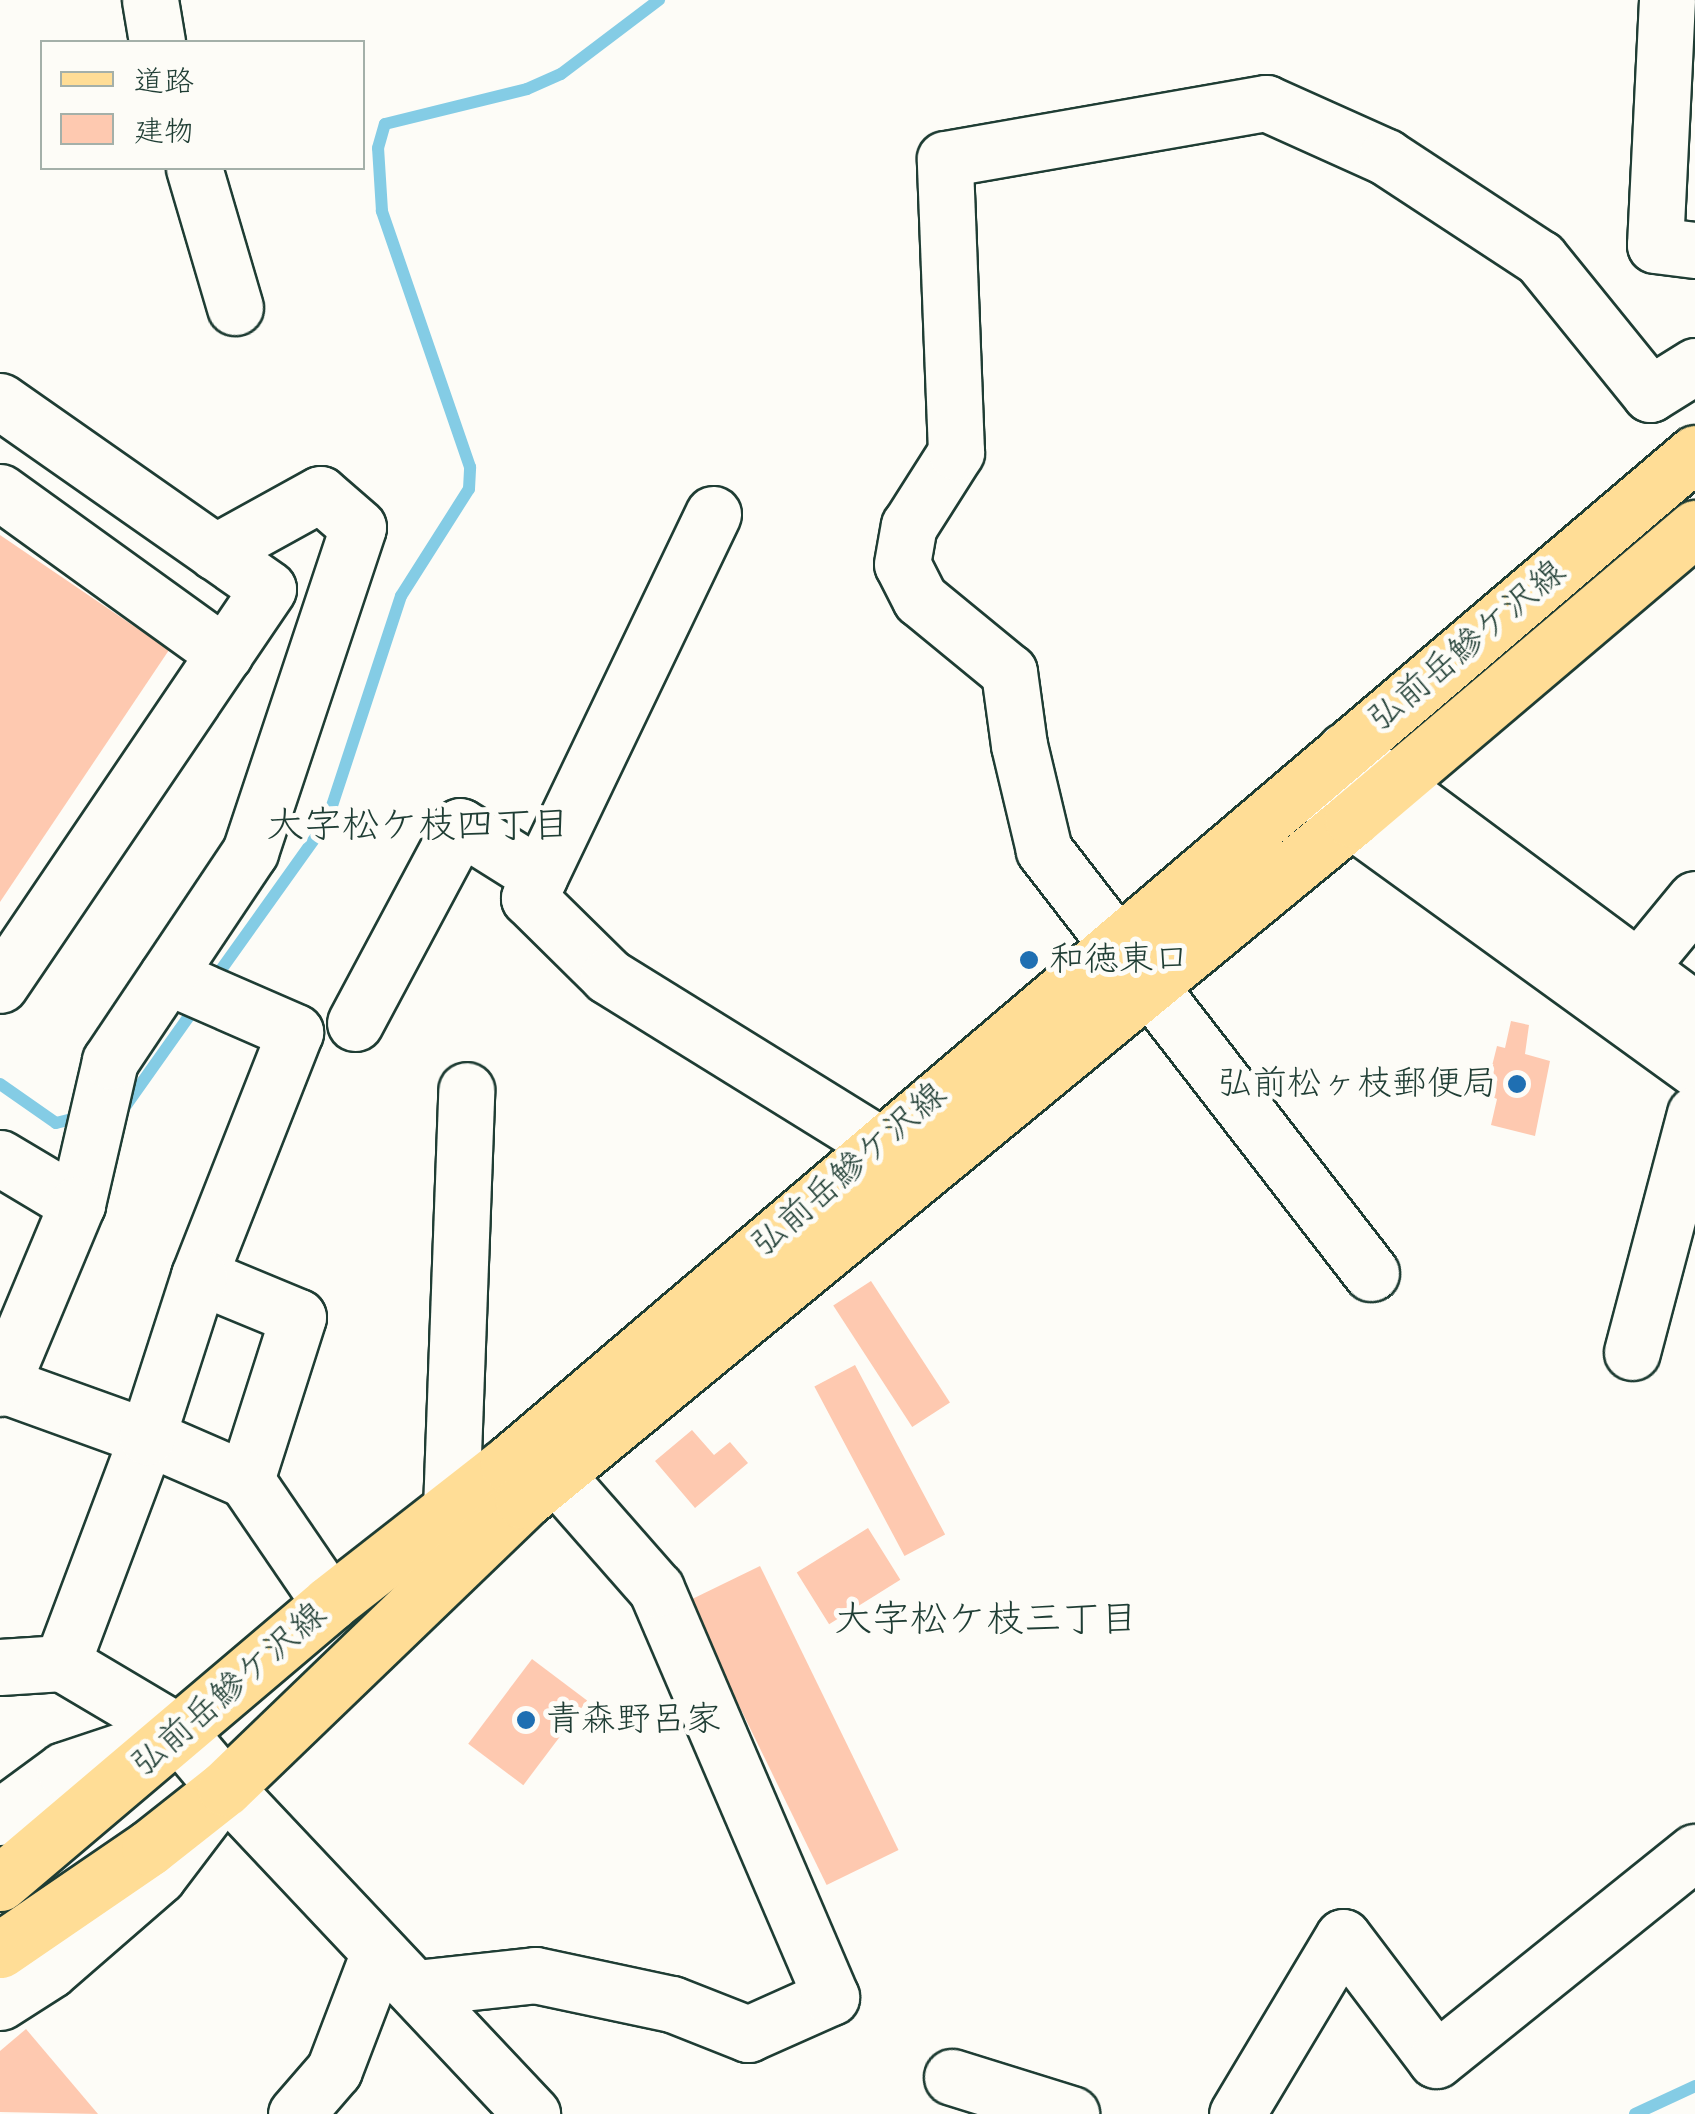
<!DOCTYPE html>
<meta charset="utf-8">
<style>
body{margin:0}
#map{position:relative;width:1695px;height:2114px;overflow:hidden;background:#fdfcf7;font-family:"Architects Daughter","Klee One",sans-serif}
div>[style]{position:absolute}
.stream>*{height:12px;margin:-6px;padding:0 6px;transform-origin:6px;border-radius:6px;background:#84cce5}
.building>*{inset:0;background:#fec9b0;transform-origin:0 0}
.roads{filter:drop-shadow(2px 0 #1f3d34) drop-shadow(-2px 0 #1f3d34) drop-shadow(0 2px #1f3d34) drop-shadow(0 -2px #1f3d34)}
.minor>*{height:55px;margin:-27.5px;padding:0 27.5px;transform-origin:27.5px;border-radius:27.5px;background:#fdfcf7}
.major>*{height:55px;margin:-27.5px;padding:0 27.5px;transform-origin:27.5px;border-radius:27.5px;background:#ffdd96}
.dots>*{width:28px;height:28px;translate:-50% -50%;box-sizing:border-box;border:5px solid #fdfcf7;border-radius:50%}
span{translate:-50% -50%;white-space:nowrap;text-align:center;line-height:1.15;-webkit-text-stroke:10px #fdfcf7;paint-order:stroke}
.street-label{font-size:35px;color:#1f3d34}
.poi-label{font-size:35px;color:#1f3d34}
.left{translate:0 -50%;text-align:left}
.right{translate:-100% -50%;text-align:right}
.neighbourhood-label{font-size:38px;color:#1f3d34}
.legend{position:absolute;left:40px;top:40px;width:325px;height:130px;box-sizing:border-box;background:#fdfcf7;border:2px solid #a4b0a9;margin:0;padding:12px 18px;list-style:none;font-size:30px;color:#1f3d34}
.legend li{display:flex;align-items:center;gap:20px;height:50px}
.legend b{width:50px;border:2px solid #a4b0a9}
</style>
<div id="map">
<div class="stream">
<i style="left:213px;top:981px;width:196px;rotate:-54.5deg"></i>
<i style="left:327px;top:821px;width:237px;rotate:-71.8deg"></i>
<i style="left:401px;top:596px;width:127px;rotate:-57.6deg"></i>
<i style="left:469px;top:489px;width:22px;rotate:-87deg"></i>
<i style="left:470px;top:467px;width:271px;rotate:-109deg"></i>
<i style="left:382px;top:211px;width:63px;rotate:-93.6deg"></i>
<i style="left:378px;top:148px;width:25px;rotate:-74deg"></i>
<i style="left:385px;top:124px;width:146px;rotate:-13.8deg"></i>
<i style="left:527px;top:89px;width:37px;rotate:-24deg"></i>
<i style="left:561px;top:74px;width:123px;rotate:-37.1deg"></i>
<i style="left:0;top:1084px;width:68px;rotate:34.9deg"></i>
<i style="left:56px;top:1123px;width:30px;rotate:-14deg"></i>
<i style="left:119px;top:1109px;width:5px;rotate:-11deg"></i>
<i style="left:124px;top:1108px;width:130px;rotate:-54.7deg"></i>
<i style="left:1635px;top:2114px;width:66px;rotate:-25deg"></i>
</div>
<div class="building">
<i style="clip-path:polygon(0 535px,169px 650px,0 902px)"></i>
<i style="clip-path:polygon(1511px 1021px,1529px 1025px,1525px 1054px,1550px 1061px,1535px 1136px,1491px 1125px,1497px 1099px,1485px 1094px,1497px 1046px,1505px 1048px)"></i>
<i style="left:871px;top:1281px;width:145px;height:45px;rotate:57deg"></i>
<i style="left:855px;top:1365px;width:192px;height:46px;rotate:62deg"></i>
<i style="clip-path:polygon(692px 1430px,714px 1455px,730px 1442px,748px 1463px,695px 1508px,655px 1461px)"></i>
<i style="left:868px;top:1528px;width:61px;height:84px;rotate:58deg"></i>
<i style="left:760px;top:1566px;width:316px;height:80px;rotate:64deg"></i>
<i style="left:532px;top:1659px;width:69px;height:106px;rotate:37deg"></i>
<i style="clip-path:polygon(26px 2029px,98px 2114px,0 2112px,0 2051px)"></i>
</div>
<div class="roads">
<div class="minor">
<i style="left:150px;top:0;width:43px;rotate:80.5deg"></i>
<i style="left:1667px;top:0;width:245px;rotate:92.8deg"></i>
<i style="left:1655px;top:245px;width:40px;rotate:7.1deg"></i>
<i style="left:194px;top:168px;width:145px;rotate:73.6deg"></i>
<i style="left:0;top:401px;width:327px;rotate:35deg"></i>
<i style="left:268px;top:589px;width:478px;rotate:124.1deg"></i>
<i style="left:0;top:492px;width:277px;rotate:35.8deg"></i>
<i style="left:713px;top:514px;width:426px;rotate:115.6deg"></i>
<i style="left:529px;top:898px;width:111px;rotate:44.6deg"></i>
<i style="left:608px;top:976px;width:319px;rotate:31.8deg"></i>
<i style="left:1345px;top:750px;width:436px;rotate:36.6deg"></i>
<i style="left:1313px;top:792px;width:472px;rotate:35.9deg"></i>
<i style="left:1639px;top:967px;width:88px;rotate:-50.5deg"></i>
<i style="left:167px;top:976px;width:140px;rotate:23.6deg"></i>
<i style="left:295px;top:1032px;width:262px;rotate:111.5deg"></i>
<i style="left:199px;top:1276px;width:107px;rotate:22.5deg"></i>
<i style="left:298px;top:1317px;width:171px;rotate:107.7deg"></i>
<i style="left:246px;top:1480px;width:149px;rotate:55.7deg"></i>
<i style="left:355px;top:1023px;width:223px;rotate:-61.9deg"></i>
<i style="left:460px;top:826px;width:94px;rotate:32deg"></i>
<i style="left:0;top:1158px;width:90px;rotate:30.9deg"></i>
<i style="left:77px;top:1204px;width:147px;rotate:-77deg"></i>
<i style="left:110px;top:1061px;width:252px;rotate:-56.2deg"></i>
<i style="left:250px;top:852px;width:342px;rotate:-71.6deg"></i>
<i style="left:358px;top:527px;width:50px;rotate:-139deg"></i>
<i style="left:320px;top:494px;width:120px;rotate:151.1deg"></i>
<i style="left:1371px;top:1273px;width:535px;rotate:-127.71deg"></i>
<i style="left:1044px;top:850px;width:108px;rotate:-103.4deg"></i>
<i style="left:1019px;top:745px;width:74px;rotate:-97.8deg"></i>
<i style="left:1009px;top:672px;width:115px;rotate:-140.6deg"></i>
<i style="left:920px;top:599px;width:39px;rotate:-117deg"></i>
<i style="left:902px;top:564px;width:39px;rotate:-80deg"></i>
<i style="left:909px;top:526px;width:88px;rotate:-57.6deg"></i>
<i style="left:956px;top:452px;width:293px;rotate:-92.2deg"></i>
<i style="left:945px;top:159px;width:326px;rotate:-9.9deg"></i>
<i style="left:1266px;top:103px;width:132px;rotate:24.2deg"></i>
<i style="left:1386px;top:157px;width:184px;rotate:33.3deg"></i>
<i style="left:1540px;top:258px;width:175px;rotate:51deg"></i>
<i style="left:1650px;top:394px;width:53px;rotate:-31.9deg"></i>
<i style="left:1632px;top:1352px;width:246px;rotate:-75.2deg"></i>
<i style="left:0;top:1384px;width:156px;rotate:19.8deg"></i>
<i style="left:147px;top:1437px;width:108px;rotate:23.5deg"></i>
<i style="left:0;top:1388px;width:199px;rotate:-67.3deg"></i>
<i style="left:451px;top:1509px;width:419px;rotate:-87.9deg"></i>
<i style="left:62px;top:1663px;width:241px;rotate:-69.4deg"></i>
<i style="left:147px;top:1437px;width:169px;rotate:-72.1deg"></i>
<i style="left:0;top:1667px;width:62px;rotate:-3.7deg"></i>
<i style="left:62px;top:1663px;width:135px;rotate:30.7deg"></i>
<i style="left:178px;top:1732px;width:73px;rotate:50deg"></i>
<i style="left:225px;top:1788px;width:448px;rotate:46.7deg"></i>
<i style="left:0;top:1817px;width:79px;rotate:-36.3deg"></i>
<i style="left:64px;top:1770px;width:120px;rotate:-18.4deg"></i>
<i style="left:416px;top:1988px;width:120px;rotate:-6.2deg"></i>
<i style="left:535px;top:1975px;width:140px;rotate:12deg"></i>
<i style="left:672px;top:2004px;width:82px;rotate:21.5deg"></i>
<i style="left:748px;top:2034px;width:91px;rotate:-24deg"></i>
<i style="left:831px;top:1997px;width:444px;rotate:-113.2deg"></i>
<i style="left:656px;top:1589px;width:153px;rotate:-131.3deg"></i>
<i style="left:0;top:2002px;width:59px;rotate:-32.6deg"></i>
<i style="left:50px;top:1970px;width:143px;rotate:-41deg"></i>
<i style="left:158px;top:1876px;width:78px;rotate:-52.8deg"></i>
<i style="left:952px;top:2077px;width:125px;rotate:17.3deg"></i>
<i style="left:296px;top:2114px;width:58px;rotate:-49.2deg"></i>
<i style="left:334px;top:2070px;width:126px;rotate:-69.1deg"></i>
<i style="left:1237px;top:2114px;width:206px;rotate:-59.1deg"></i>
<i style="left:1343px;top:1937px;width:154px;rotate:52.9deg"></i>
<i style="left:1436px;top:2060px;width:332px;rotate:-38.8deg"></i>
</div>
<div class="major">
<i style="left:0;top:1883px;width:433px;rotate:-40.3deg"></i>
<i style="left:330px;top:1603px;width:226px;rotate:-38deg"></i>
<i style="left:508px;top:1464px;width:1559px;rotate:-40.42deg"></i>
<i style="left:0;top:1950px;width:181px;rotate:-34.4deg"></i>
<i style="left:149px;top:1848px;width:97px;rotate:-38.3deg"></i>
<i style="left:225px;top:1788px;width:414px;rotate:-43.9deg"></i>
<i style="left:523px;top:1501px;width:1073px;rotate:-39.44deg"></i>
<i style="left:1352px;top:819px;width:450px;rotate:-40.3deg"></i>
</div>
</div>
<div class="dots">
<i style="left:1029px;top:960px;background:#1f6fb2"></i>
<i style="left:1517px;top:1084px;background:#1f6fb2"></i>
<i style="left:526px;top:1720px;background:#1f6fb2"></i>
</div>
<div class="street-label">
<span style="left:1467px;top:646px;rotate:-40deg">弘前岳鰺ケ沢線</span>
<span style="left:849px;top:1170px;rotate:-41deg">弘前岳鰺ケ沢線</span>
<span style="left:229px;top:1690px;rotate:-41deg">弘前岳鰺ケ沢線</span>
</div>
<div class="poi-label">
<span class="left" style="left:1049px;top:960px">和徳東口</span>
<span class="right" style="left:1497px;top:1084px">弘前松ヶ枝郵便局</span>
<span class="left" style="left:546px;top:1720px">青森野呂家</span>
</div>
<div class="neighbourhood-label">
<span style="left:418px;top:827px">大字松ケ枝四丁目</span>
<span style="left:986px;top:1621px">大字松ケ枝三丁目</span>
</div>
<ul class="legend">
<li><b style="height:12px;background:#ffdd96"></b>道路</li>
<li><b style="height:28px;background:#fec9b0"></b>建物</li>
</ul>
</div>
